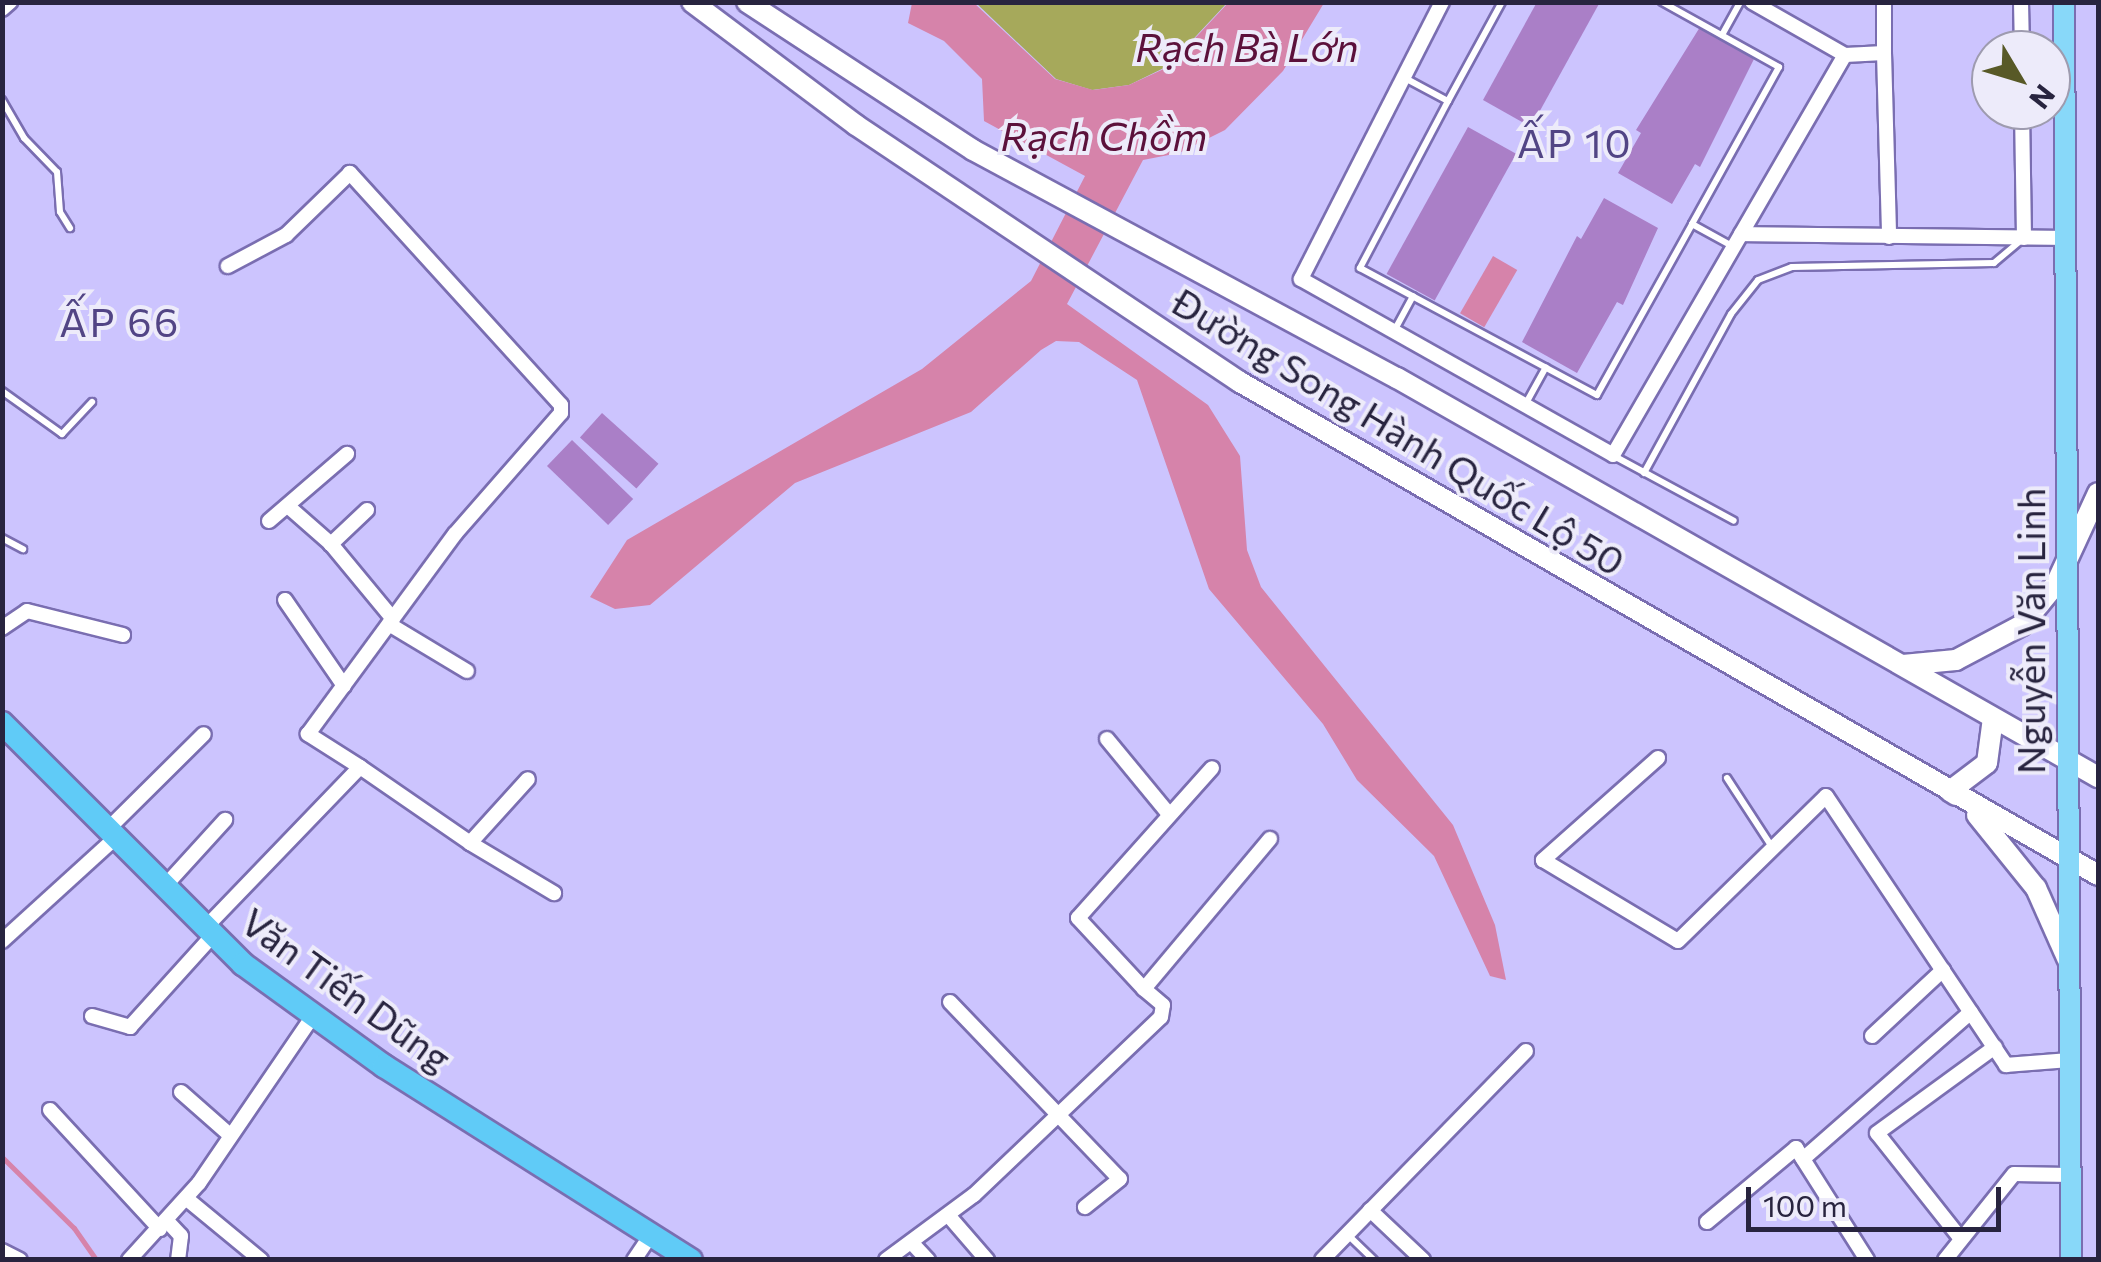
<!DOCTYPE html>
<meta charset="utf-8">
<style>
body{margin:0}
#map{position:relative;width:2101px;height:1262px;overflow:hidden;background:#ccc4fe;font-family:Commissioner,sans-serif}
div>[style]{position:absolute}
.green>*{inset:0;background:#a6a95b}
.water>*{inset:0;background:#d683aa;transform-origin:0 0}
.stream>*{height:5px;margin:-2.5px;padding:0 2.5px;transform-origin:2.5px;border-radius:2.5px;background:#d683aa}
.building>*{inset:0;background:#aa7fc7;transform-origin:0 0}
.roads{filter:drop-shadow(2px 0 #7a6eb1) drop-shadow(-2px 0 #7a6eb1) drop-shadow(0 2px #7a6eb1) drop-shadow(0 -2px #7a6eb1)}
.service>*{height:6px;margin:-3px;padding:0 3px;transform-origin:3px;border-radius:3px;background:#fff}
.minor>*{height:14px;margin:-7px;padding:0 7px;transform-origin:7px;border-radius:7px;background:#fff}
.secondary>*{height:20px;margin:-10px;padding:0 10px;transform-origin:10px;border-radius:10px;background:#fff}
.primary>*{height:20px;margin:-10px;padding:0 10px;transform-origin:10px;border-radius:10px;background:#88d8f9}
.trunk>*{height:22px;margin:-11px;padding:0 11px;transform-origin:11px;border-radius:11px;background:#60cbf7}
span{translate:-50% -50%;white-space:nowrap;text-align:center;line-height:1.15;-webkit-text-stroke:8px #edebfa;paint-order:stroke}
.street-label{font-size:38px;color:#28243f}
.water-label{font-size:40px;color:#5c113b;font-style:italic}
.neighbourhood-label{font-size:40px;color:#524585;letter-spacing:2.5px}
.frame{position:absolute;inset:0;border:5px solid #28243f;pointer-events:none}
.north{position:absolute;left:1971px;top:30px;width:100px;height:100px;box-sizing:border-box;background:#edebfa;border:2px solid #9e9baf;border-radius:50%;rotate:128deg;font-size:28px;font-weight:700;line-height:40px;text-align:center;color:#28243f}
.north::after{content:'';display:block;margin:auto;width:35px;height:45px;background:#585927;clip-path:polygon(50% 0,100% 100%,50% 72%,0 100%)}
.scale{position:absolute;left:1746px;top:1187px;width:255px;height:45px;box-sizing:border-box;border:5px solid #28243f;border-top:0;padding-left:12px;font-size:30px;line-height:35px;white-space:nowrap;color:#28243f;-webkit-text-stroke:8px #edebfa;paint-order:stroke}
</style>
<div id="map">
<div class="green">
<i style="clip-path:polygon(976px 3px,1227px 3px,1168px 66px,1129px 85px,1092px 90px,1056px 79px)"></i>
</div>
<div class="water">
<i style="clip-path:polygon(912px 3px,974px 3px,1055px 79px,1093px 90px,1129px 85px,1168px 67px,1228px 3px,1324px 3px,1283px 71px,1225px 130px,1179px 153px,1143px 160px,1067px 304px,1208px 405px,1240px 456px,1247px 550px,1261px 587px,1453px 825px,1495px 925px,1506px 980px,1490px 976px,1434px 856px,1357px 780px,1323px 724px,1209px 589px,1137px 380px,1079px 342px,1056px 341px,1041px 350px,971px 412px,795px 483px,650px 605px,615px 609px,590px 597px,627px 540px,922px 369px,1031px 281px,1085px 176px,984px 121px,982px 79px,944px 41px,908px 23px)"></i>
<i style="left:1493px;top:256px;width:28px;height:66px;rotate:30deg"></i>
</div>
<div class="stream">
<i style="left:2px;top:1157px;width:101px;rotate:44.6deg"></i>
<i style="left:74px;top:1228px;width:39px;rotate:55deg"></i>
</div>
<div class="building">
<i style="clip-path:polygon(1537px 2px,1600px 2px,1531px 127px,1483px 100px)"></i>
<i style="clip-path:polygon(1700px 27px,1755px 57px,1700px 167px,1695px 164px,1672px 204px,1618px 173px,1641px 133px,1636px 130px)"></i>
<i style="left:1468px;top:127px;width:55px;height:168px;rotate:29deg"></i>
<i style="clip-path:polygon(1604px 198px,1658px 228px,1623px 305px,1617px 302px,1577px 373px,1522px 342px,1577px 236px,1581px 239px)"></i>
<i style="left:602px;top:413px;width:76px;height:33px;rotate:42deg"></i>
<i style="left:572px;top:440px;width:85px;height:36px;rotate:44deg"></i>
</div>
<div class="roads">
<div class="service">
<i style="left:1662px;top:2px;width:134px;rotate:29.1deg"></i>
<i style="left:1779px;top:67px;width:179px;rotate:119deg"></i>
<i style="left:1722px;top:35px;width:38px;rotate:-61deg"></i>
<i style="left:1403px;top:77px;width:51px;rotate:28.1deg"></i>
<i style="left:1448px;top:101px;width:113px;rotate:-61.4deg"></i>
<i style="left:2px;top:100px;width:44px;rotate:59.9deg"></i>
<i style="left:24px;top:138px;width:47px;rotate:45.9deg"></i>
<i style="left:57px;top:172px;width:40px;rotate:85.7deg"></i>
<i style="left:60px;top:212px;width:19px;rotate:58deg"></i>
<i style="left:1448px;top:101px;width:189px;rotate:117.8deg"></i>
<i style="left:1360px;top:268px;width:269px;rotate:28.2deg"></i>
<i style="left:1597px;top:395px;width:196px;rotate:-60.9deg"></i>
<i style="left:1692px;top:224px;width:46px;rotate:28.8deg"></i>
<i style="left:1393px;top:333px;width:42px;rotate:-61.6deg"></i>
<i style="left:2px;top:391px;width:74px;rotate:35.6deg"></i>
<i style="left:62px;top:434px;width:44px;rotate:-46.8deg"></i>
<i style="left:1525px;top:405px;width:43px;rotate:-61.1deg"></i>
<i style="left:1614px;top:456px;width:136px;rotate:28.4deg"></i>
<i style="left:1644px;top:473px;width:181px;rotate:-61.3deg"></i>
<i style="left:1731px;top:314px;width:43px;rotate:-51.5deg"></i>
<i style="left:1758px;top:280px;width:36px;rotate:-21deg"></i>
<i style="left:1792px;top:267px;width:202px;rotate:-1.1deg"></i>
<i style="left:1994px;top:263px;width:33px;rotate:-40deg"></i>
<i style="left:2px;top:538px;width:24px;rotate:28deg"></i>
<i style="left:1727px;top:778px;width:82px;rotate:56.9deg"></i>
<i style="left:1348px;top:1235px;width:36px;rotate:44deg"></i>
</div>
<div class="minor">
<i style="left:1442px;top:2px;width:311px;rotate:117deg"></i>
<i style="left:1301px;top:279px;width:358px;rotate:29.4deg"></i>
<i style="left:1613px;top:455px;width:462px;rotate:-59.9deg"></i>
<i style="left:1845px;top:55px;width:107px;rotate:-150.3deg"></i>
<i style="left:2021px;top:2px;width:48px;rotate:88.8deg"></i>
<i style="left:2px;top:9px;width:11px;rotate:-41deg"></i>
<i style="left:1884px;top:53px;width:184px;rotate:88.4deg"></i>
<i style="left:1845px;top:55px;width:39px;rotate:-3deg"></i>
<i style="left:1884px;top:53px;width:51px;rotate:-90deg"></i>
<i style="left:2022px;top:110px;width:128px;rotate:89.1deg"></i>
<i style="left:1741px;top:234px;width:322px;rotate:0.7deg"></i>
<i style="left:290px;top:508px;width:55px;rotate:41.3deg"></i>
<i style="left:367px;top:510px;width:50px;rotate:136.6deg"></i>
<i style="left:331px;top:544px;width:97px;rotate:50.4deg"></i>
<i style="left:269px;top:521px;width:103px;rotate:-40.7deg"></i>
<i style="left:285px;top:600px;width:104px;rotate:55.5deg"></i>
<i style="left:389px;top:624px;width:91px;rotate:31.1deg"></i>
<i style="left:2px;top:628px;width:30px;rotate:-34deg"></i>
<i style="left:27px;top:611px;width:99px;rotate:14deg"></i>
<i style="left:1107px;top:739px;width:96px;rotate:50.5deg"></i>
<i style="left:1658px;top:758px;width:154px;rotate:138.4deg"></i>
<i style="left:1543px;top:860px;width:157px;rotate:31deg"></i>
<i style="left:1678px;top:941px;width:207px;rotate:-44.4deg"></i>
<i style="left:1826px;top:796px;width:324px;rotate:56.2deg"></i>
<i style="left:2006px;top:1065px;width:63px;rotate:-4.5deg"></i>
<i style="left:360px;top:767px;width:134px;rotate:34.6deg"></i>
<i style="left:470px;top:843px;width:86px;rotate:-47.8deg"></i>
<i style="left:107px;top:830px;width:136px;rotate:-44.7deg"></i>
<i style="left:470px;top:843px;width:98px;rotate:30.8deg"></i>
<i style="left:164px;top:887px;width:91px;rotate:-47.7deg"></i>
<i style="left:206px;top:927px;width:222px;rotate:-46.1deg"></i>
<i style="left:360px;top:767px;width:62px;rotate:-147.6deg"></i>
<i style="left:308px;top:734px;width:248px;rotate:-53.7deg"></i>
<i style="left:455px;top:534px;width:161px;rotate:-48.8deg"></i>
<i style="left:561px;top:413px;width:8px;rotate:-90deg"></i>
<i style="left:561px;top:405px;width:314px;rotate:-132.3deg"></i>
<i style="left:350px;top:173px;width:89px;rotate:135.9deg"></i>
<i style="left:286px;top:235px;width:66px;rotate:151.9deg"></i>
<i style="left:2px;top:941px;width:153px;rotate:-42.3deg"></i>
<i style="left:1144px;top:989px;width:97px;rotate:-132.9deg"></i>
<i style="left:1078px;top:918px;width:201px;rotate:-48.2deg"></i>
<i style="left:950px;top:1002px;width:245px;rotate:46.2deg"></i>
<i style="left:1120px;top:1179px;width:45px;rotate:141.3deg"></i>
<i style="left:92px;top:1016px;width:40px;rotate:16deg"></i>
<i style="left:130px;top:1027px;width:124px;rotate:-47.9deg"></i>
<i style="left:1872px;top:1036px;width:97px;rotate:-42.9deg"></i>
<i style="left:181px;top:1092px;width:65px;rotate:41.3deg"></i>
<i style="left:50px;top:1110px;width:162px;rotate:47.3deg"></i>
<i style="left:1803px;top:1159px;width:223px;rotate:-41.2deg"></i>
<i style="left:187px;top:1199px;width:96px;rotate:39.5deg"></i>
<i style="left:1370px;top:1210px;width:73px;rotate:43.3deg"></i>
<i style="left:948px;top:1215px;width:60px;rotate:49.1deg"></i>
<i style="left:168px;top:1222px;width:19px;rotate:47deg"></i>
<i style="left:181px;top:1236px;width:24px;rotate:97deg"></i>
<i style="left:1707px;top:1222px;width:116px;rotate:-39.7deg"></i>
<i style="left:1796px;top:1148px;width:133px;rotate:57.6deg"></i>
<i style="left:1961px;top:1239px;width:135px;rotate:-128.4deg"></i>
<i style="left:1877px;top:1133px;width:146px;rotate:-36.1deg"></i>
<i style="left:911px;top:1242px;width:25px;rotate:47deg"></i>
<i style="left:2px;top:1251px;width:20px;rotate:27deg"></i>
<i style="left:129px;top:1260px;width:104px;rotate:-47.7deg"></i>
<i style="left:199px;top:1183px;width:202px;rotate:-55.7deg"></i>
<i style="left:634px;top:1260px;width:30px;rotate:-56deg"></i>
<i style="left:886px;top:1260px;width:109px;rotate:-36.5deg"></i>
<i style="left:974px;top:1195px;width:258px;rotate:-43.6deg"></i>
<i style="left:1161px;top:1017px;width:12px;rotate:-81deg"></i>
<i style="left:1163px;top:1005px;width:25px;rotate:-140deg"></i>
<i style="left:1144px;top:989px;width:196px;rotate:-50deg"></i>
<i style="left:1322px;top:1260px;width:292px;rotate:-45.7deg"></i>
<i style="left:1945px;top:1260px;width:110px;rotate:-51.3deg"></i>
<i style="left:2014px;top:1174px;width:56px;rotate:1deg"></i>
</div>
<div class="secondary">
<i style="left:692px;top:2px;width:205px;rotate:36.9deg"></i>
<i style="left:856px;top:125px;width:462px;rotate:33.8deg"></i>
<i style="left:1240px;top:382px;width:990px;rotate:29.88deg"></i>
<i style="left:747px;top:2px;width:270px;rotate:33.2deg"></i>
<i style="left:973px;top:150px;width:481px;rotate:28.3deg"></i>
<i style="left:1397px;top:378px;width:807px;rotate:29.65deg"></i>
<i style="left:1903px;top:665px;width:53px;rotate:-5.4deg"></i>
<i style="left:1956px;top:660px;width:75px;rotate:-27.9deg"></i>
<i style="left:2022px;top:625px;width:53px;rotate:-50.3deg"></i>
<i style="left:2056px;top:584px;width:100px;rotate:-65.2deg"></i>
<i style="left:1956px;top:795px;width:7px;rotate:-146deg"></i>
<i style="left:1950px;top:791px;width:46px;rotate:-37.1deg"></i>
<i style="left:1987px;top:763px;width:45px;rotate:-82.4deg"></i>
<i style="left:1977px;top:815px;width:94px;rotate:51.1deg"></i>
<i style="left:2036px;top:888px;width:77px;rotate:66.1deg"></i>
</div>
<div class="primary">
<i style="left:2064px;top:2px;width:1258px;rotate:89.68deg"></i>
</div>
<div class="trunk">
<i style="left:2px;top:723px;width:341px;rotate:45deg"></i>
<i style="left:243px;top:964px;width:174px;rotate:35.9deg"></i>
<i style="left:384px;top:1066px;width:363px;rotate:32.3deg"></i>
</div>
</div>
<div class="street-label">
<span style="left:1399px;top:431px;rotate:31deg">Đường Song Hành Quốc Lộ 50</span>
<span style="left:2030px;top:631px;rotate:-90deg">Nguyễn Văn Linh</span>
<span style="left:347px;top:989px;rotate:36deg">Văn Tiến Dũng</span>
</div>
<div class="water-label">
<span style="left:1247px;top:46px">Rạch Bà Lớn</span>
<span style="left:1104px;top:135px">Rạch Chồm</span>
</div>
<div class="neighbourhood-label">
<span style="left:1575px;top:142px">ẤP 10</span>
<span style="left:120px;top:321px">ẤP 66</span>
</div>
<div class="frame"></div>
<div class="north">N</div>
<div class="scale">100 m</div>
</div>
